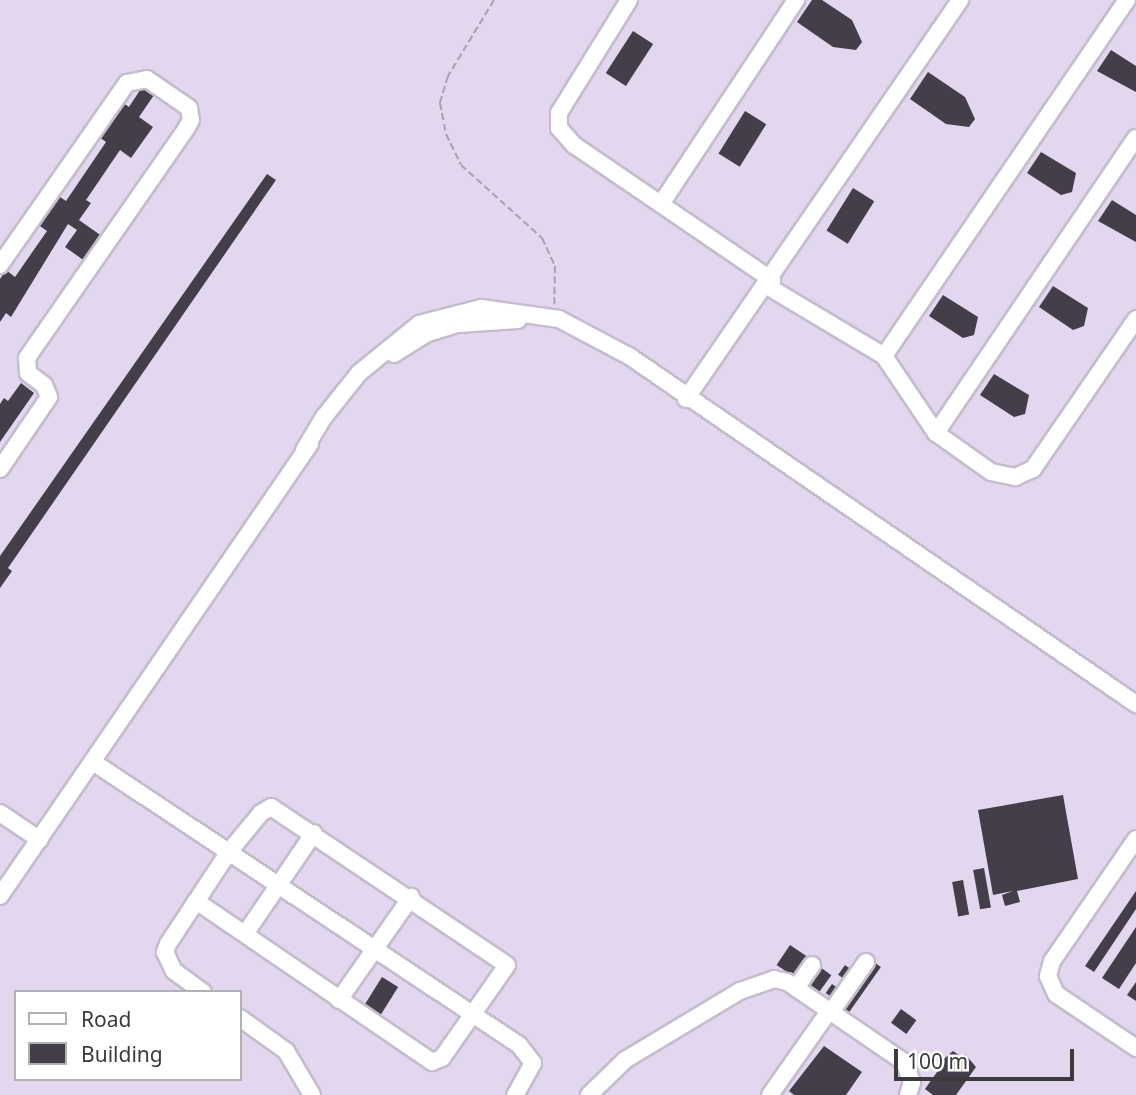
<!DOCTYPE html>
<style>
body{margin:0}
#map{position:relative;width:1136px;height:1095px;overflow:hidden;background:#efe7f8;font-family:"Noto Sans",sans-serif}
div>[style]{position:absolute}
.built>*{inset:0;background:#e2d7ee}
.building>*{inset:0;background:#443d4a;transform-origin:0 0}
.path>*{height:2px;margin-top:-1px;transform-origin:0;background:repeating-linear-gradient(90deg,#a8a2af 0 7px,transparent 0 10.5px)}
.roads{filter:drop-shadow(2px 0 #c5bdcd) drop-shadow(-2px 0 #c5bdcd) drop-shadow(0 2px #c5bdcd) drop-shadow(0 -2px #c5bdcd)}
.minor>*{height:16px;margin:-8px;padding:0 8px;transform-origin:8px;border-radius:8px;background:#fff}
span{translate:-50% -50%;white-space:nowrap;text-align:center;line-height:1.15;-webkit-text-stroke:7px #fff;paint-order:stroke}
.legend{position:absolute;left:14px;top:990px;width:228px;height:91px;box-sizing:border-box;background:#fff;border:2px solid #b1b0b2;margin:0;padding:9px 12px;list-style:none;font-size:21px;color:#3c393f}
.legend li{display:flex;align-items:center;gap:14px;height:35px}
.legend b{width:35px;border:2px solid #b1b0b2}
.scale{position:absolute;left:894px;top:1049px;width:180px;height:32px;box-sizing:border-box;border:4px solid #3c393f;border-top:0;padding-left:9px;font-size:21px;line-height:24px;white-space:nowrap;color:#3c393f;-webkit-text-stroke:5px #fff;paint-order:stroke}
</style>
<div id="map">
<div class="built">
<i style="clip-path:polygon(evenodd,0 0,1136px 0,1136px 1095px,0 1095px,0 0,16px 992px,240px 992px,240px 1079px,16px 1079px,16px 992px)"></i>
</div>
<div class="building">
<i style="clip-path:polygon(812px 0,822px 0,852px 20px,862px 42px,856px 50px,833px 47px,797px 22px)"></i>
<i style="left:633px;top:31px;width:24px;height:50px;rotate:33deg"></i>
<i style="clip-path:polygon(1111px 50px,1136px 66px,1136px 92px,1097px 71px)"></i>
<i style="clip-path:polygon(928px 72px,965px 97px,975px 119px,969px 127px,946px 124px,910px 99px)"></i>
<i style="clip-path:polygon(142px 87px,154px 95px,139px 117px,153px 127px,131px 158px,120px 150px,86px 200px,91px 203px,79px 220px,106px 239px,89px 264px,65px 247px,77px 230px,68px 224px,11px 317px,6px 313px,0 322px,0 279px,6px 270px,15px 277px,47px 231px,37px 224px,57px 195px,66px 201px,106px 142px,95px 134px,119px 100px,129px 107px)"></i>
<i style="left:745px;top:111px;width:25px;height:50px;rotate:32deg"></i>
<i style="clip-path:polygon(1041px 152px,1076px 173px,1072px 192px,1061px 195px,1027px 173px)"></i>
<i style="clip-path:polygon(267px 174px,276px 180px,8px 568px,12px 571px,0 588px,0 556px)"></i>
<i style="left:853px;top:188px;width:25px;height:50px;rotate:32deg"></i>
<i style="clip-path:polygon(1112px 200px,1136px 215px,1136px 242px,1098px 221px)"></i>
<i style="clip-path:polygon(1053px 286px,1088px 308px,1084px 326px,1073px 330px,1039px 307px)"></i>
<i style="clip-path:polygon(943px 295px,978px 317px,974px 335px,963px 338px,929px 316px)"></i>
<i style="clip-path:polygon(994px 374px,1029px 395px,1025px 414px,1014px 417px,980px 395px)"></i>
<i style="clip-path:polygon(21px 383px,34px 393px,0 442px,0 404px,4px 398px,8px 401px)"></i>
<i style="clip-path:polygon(1063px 795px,1078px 879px,1017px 891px,1020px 902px,1005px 906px,1002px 895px,1013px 891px,993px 895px,978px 810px)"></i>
<i style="left:984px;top:868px;width:40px;height:11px;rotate:80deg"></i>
<i style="left:963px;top:880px;width:35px;height:11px;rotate:80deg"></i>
<i style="clip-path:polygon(1136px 891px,1136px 909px,1094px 972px,1085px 966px)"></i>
<i style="clip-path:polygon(1136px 927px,1136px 963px,1119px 989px,1102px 978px)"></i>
<i style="left:790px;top:945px;width:22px;height:24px;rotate:34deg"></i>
<i style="left:871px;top:960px;width:12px;height:59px;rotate:35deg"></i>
<i style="left:845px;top:965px;width:12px;height:12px;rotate:35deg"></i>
<i style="left:820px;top:967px;width:14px;height:20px;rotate:36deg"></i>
<i style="left:382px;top:977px;width:19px;height:33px;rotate:32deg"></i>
<i style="clip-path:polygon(1136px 982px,1136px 1001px,1127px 995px)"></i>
<i style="left:832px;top:984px;width:12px;height:11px;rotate:35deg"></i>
<i style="left:901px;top:1009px;width:19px;height:17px;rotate:36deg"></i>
<i style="clip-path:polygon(824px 1046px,862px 1072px,846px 1095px,794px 1095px,789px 1091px)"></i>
<i style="clip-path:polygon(953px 1051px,963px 1058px,965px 1054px,976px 1067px,956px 1095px,933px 1095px,925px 1089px,942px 1065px,939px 1063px)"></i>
</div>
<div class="path">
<i style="left:494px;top:0;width:89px;rotate:121.2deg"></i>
<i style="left:448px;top:76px;width:28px;rotate:107deg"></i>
<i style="left:440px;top:103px;width:32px;rotate:79deg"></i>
<i style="left:446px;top:134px;width:34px;rotate:64deg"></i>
<i style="left:461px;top:165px;width:109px;rotate:42deg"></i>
<i style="left:542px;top:238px;width:31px;rotate:65deg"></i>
<i style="left:555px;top:266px;width:39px;rotate:91deg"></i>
</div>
<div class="roads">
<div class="minor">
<i style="left:629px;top:0;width:133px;rotate:121.8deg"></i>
<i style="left:559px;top:113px;width:15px;rotate:90deg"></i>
<i style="left:559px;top:128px;width:23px;rotate:49deg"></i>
<i style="left:574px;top:145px;width:240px;rotate:34.3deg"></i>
<i style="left:661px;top:204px;width:245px;rotate:-56.5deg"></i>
<i style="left:0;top:265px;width:222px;rotate:-55.1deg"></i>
<i style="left:127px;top:83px;width:20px;rotate:-11deg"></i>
<i style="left:147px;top:79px;width:51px;rotate:34.6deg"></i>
<i style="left:189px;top:108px;width:12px;rotate:81deg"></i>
<i style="left:191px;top:120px;width:10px;rotate:119deg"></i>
<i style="left:186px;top:129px;width:279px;rotate:124.8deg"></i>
<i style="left:27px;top:358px;width:15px;rotate:86deg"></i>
<i style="left:28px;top:373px;width:20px;rotate:37deg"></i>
<i style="left:44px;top:385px;width:13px;rotate:67deg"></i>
<i style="left:49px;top:397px;width:87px;rotate:124.2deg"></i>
<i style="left:767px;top:286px;width:136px;rotate:30.9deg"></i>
<i style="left:884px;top:356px;width:431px;rotate:-55.7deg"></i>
<i style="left:394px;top:354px;width:40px;rotate:-32deg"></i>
<i style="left:428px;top:333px;width:31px;rotate:-17deg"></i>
<i style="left:458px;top:324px;width:60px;rotate:-3.8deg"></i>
<i style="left:884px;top:356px;width:93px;rotate:56deg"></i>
<i style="left:936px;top:433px;width:67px;rotate:35.3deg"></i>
<i style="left:991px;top:472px;width:25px;rotate:12deg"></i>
<i style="left:1015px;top:477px;width:20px;rotate:-24deg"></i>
<i style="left:1033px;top:469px;width:182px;rotate:-55.5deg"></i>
<i style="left:686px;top:399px;width:484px;rotate:-55.5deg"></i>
<i style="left:936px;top:433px;width:356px;rotate:-55.9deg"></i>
<i style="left:304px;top:450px;width:39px;rotate:-59deg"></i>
<i style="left:324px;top:417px;width:56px;rotate:-51.5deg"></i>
<i style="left:359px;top:373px;width:77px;rotate:-39.2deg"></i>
<i style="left:419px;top:324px;width:64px;rotate:-14.5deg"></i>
<i style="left:481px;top:308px;width:79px;rotate:8deg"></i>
<i style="left:559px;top:319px;width:79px;rotate:27.9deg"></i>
<i style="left:629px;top:356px;width:615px;rotate:34.47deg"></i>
<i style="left:93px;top:762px;width:511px;rotate:33.6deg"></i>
<i style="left:519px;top:1045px;width:23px;rotate:52deg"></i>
<i style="left:533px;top:1063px;width:37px;rotate:119deg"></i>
<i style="left:0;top:813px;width:48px;rotate:34deg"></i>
<i style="left:1136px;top:839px;width:148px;rotate:124.5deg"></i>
<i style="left:1052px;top:961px;width:16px;rotate:105deg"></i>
<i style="left:1048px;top:976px;width:20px;rotate:66deg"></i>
<i style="left:1056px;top:994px;width:97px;rotate:34deg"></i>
<i style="left:0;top:896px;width:548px;rotate:-55.56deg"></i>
<i style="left:196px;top:901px;width:286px;rotate:34.3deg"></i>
<i style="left:432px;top:1062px;width:11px;rotate:-22deg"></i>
<i style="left:442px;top:1058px;width:113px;rotate:-55deg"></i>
<i style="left:507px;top:965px;width:284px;rotate:-146.2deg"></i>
<i style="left:271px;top:807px;width:12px;rotate:149deg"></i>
<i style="left:261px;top:813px;width:52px;rotate:129.5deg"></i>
<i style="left:228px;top:853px;width:109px;rotate:123.4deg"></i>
<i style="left:168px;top:944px;width:9px;rotate:111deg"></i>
<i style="left:165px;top:952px;width:21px;rotate:65deg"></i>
<i style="left:174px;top:971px;width:36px;rotate:36deg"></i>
<i style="left:245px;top:934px;width:122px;rotate:-55.7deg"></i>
<i style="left:796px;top:988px;width:28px;rotate:-55deg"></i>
<i style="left:339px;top:1000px;width:126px;rotate:-55deg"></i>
<i style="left:831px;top:1012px;width:61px;rotate:-55deg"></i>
<i style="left:240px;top:1018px;width:57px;rotate:35.7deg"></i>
<i style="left:286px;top:1051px;width:51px;rotate:59.4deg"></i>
<i style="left:589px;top:1095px;width:50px;rotate:-44.2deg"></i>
<i style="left:625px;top:1060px;width:134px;rotate:-31deg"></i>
<i style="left:740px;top:991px;width:36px;rotate:-19deg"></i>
<i style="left:774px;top:979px;width:13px;rotate:13deg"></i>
<i style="left:787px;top:982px;width:142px;rotate:34.4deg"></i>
<i style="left:904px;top:1062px;width:22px;rotate:68deg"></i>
<i style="left:912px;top:1082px;width:14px;rotate:107deg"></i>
<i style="left:770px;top:1095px;width:103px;rotate:-54.9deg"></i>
</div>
</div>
<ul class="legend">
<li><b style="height:9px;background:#fff"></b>Road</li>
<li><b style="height:19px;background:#443d4a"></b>Building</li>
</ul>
<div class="scale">100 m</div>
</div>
